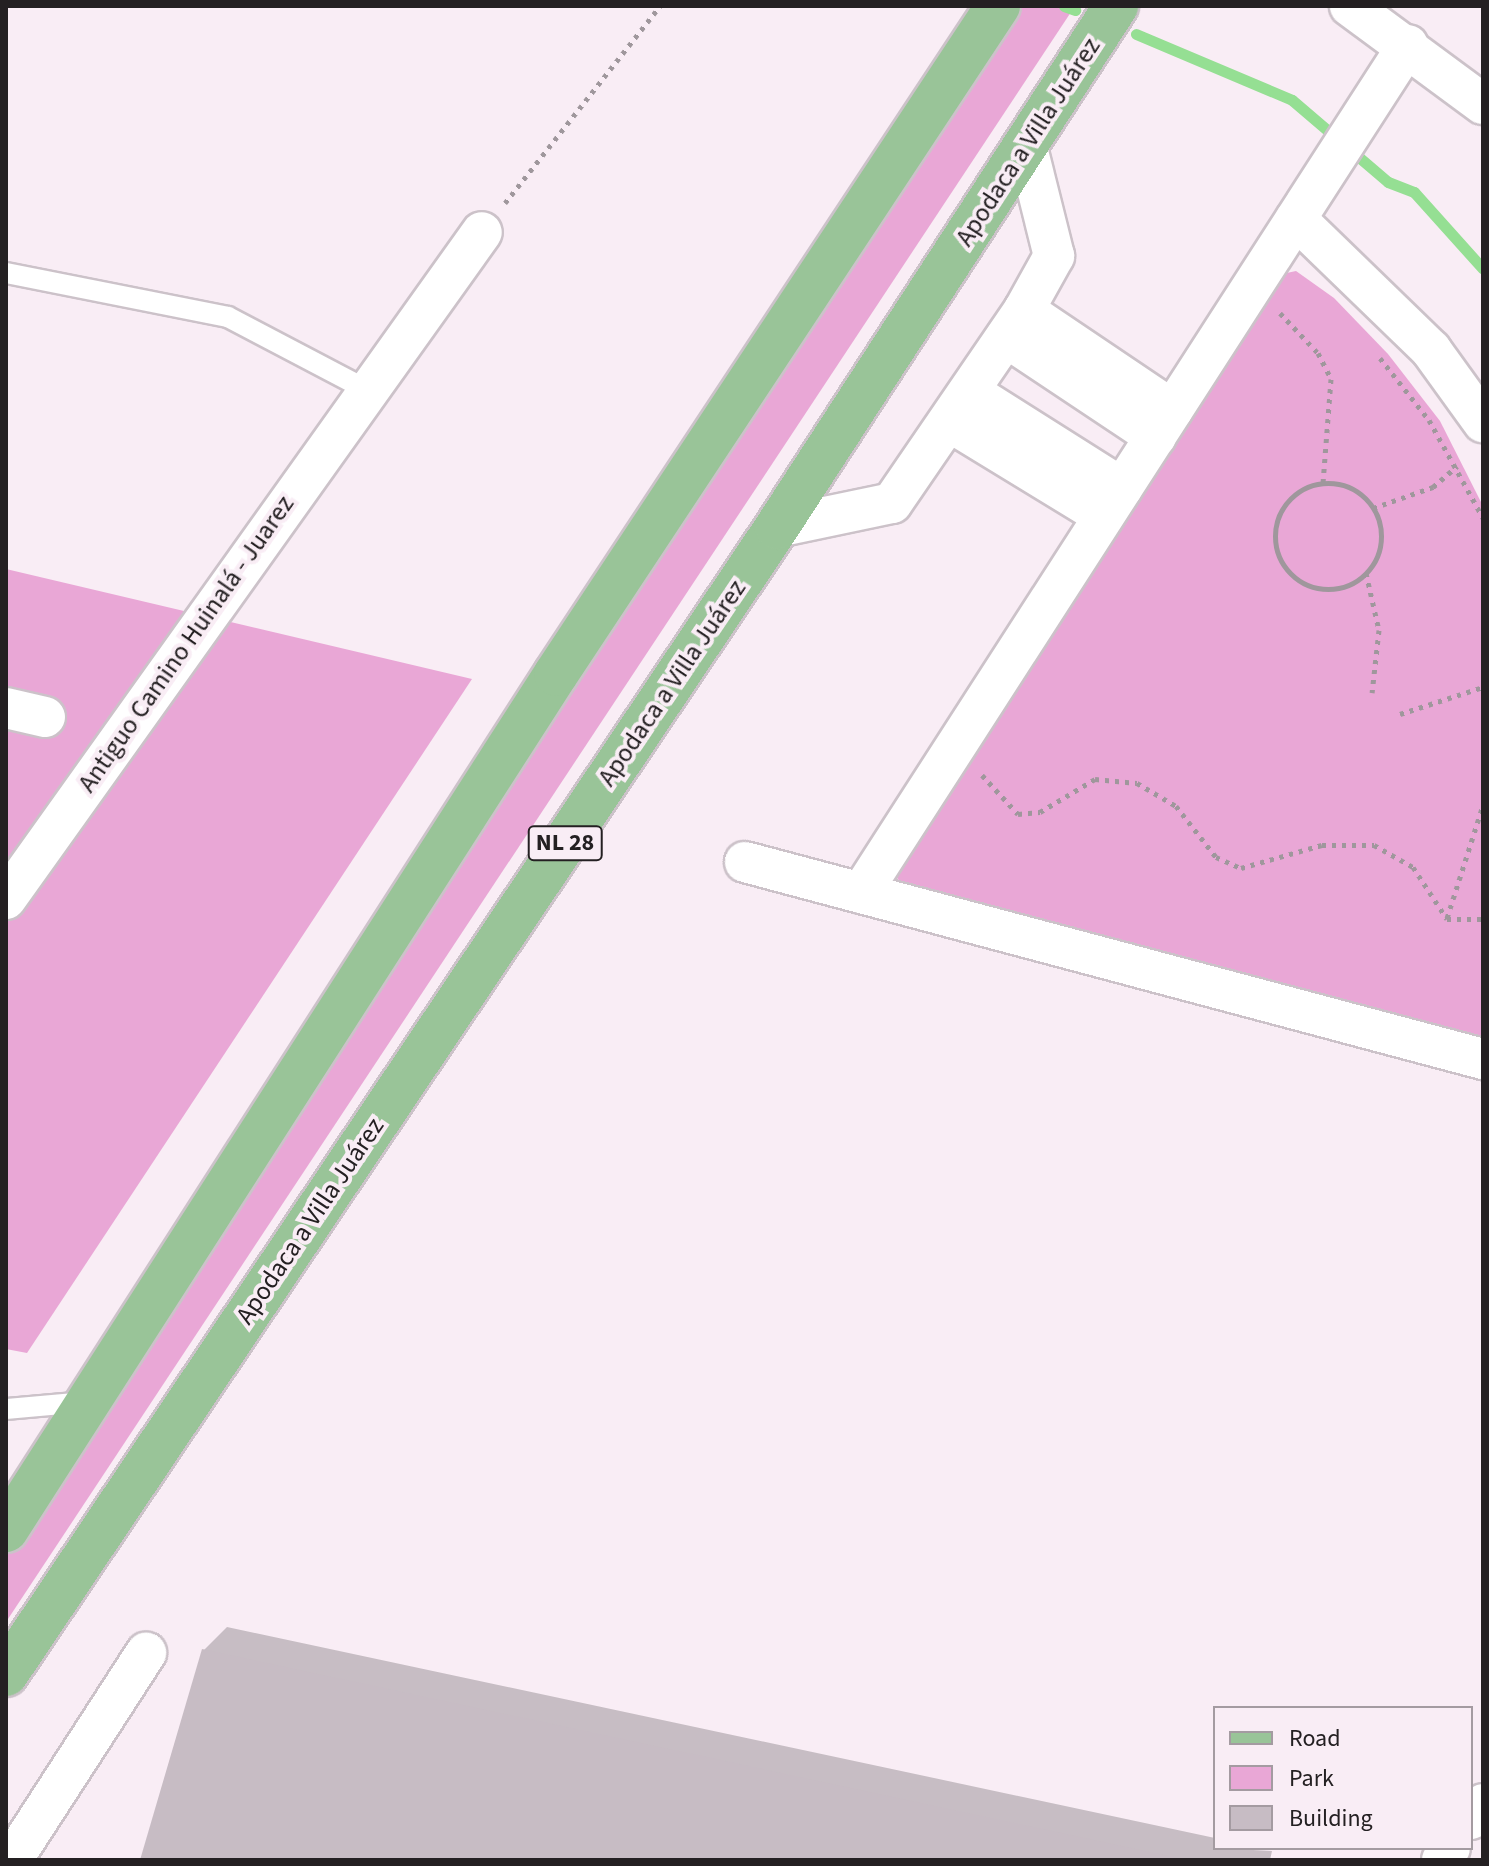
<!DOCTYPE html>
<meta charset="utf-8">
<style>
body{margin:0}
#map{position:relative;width:1489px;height:1866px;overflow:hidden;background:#f9edf5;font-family:"Source Sans 3",sans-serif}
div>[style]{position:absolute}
.green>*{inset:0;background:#e9a7d6}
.shadow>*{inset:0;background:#0003}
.stream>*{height:11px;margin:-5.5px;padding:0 5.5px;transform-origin:5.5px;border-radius:5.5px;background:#95df93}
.building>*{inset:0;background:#c7bcc4}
.path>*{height:5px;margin-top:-2.5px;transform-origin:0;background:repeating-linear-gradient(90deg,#9f979c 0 4px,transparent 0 10px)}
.path>.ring{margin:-2.5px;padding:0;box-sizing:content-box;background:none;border:5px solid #9f979c;border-radius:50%}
.roads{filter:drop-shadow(2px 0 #ccc2c9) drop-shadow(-2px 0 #ccc2c9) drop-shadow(0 2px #ccc2c9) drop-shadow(0 -2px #ccc2c9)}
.lane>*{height:20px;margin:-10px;padding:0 10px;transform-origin:10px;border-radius:10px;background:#fff}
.street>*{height:40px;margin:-20px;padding:0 20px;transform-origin:20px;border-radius:20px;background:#fff}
.primary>*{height:44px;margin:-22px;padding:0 22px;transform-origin:22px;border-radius:22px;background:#99c498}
span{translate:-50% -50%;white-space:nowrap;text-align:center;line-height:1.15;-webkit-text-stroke:8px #f9edf5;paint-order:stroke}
.shield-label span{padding:2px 6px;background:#f9edf5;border:2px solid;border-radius:6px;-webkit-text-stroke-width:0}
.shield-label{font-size:24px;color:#242022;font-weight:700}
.street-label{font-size:26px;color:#242022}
.frame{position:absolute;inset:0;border:8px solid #242022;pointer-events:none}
.legend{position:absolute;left:1213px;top:1706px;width:260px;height:144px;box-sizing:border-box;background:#f9edf5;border:2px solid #a49ba1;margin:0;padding:10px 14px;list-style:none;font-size:24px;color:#242022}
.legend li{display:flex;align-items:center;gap:16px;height:40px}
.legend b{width:40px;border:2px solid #a49ba1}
</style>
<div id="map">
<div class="green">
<i style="clip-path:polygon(1020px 6px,1075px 6px,6px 1622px,6px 1550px)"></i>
<i style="clip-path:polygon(1296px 271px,1334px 298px,1388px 354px,1440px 421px,1483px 506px,1483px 1049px,902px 885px,893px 872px,1282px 274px)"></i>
<i style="clip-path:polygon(6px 569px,472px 679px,27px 1353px,6px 1349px)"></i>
</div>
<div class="shadow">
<i style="clip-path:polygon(227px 1627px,1215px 1838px,1215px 1848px,1272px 1851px,1270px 1860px,142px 1860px,204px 1650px)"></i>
</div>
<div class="stream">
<i style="left:1064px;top:6px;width:12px;rotate:20deg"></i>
<i style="left:1136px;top:34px;width:169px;rotate:22.9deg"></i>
<i style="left:1292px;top:100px;width:126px;rotate:40.5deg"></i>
<i style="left:1388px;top:182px;width:28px;rotate:21deg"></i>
<i style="left:1414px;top:192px;width:103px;rotate:48.1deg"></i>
</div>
<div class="building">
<i style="clip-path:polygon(202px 1649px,1183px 1859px,1183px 1860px,140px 1860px)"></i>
</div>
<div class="path">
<i style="left:505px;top:203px;width:251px;rotate:-51.8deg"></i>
<i style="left:1280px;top:313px;width:55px;rotate:46.5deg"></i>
<i style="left:1318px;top:353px;width:29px;rotate:63deg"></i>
<i style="left:1331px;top:379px;width:105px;rotate:94.4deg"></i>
<i style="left:1380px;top:358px;width:79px;rotate:51.7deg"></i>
<i style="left:1429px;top:420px;width:112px;rotate:61.1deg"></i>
<i class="ring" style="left:1275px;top:483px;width:101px;height:101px"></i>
<i style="left:1373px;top:508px;width:64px;rotate:-19.3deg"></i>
<i style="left:1433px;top:487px;width:32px;rotate:-41deg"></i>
<i style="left:1366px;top:573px;width:58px;rotate:77.2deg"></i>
<i style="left:1379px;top:630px;width:63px;rotate:96.3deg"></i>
<i style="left:1400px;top:714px;width:87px;rotate:-18deg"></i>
<i style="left:982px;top:775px;width:53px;rotate:47.3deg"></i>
<i style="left:1018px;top:814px;width:22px;rotate:-5deg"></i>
<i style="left:1040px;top:812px;width:64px;rotate:-31deg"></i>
<i style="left:1095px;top:779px;width:42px;rotate:5.4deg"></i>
<i style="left:1137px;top:783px;width:45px;rotate:30.5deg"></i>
<i style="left:1176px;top:806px;width:65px;rotate:51.9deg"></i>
<i style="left:1216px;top:857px;width:27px;rotate:24deg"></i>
<i style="left:1241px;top:868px;width:84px;rotate:-15.9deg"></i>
<i style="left:1322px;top:845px;width:52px"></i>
<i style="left:1374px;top:845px;width:45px;rotate:29.4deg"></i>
<i style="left:1413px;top:867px;width:62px;rotate:56.8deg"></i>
<i style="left:1447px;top:919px;width:36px"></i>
<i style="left:1447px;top:918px;width:119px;rotate:-72.3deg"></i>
</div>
<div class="roads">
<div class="lane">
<i style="left:6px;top:273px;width:226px;rotate:11.2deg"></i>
<i style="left:228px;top:317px;width:157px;rotate:27.7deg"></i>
<i style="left:6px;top:1409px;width:79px;rotate:-5.1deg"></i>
</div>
<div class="street">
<i style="left:1350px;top:6px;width:165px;rotate:36.4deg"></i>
<i style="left:1296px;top:219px;width:188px;rotate:44.1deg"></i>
<i style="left:1431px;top:350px;width:89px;rotate:54.2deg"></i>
<i style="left:1024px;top:310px;width:179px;rotate:34deg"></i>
<i style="left:1006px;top:337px;width:180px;rotate:33.7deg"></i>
<i style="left:970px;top:392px;width:180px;rotate:32.3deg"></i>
<i style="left:950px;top:422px;width:180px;rotate:31.4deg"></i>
<i style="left:777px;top:527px;width:117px;rotate:-11.8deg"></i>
<i style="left:892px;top:503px;width:234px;rotate:-55.6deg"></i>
<i style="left:1024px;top:310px;width:62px;rotate:-60.9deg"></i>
<i style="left:1054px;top:256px;width:115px;rotate:-104deg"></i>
<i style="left:6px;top:708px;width:40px;rotate:13deg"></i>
<i style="left:745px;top:862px;width:764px;rotate:14.95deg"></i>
<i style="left:861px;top:893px;width:1009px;rotate:-57.18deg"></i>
<i style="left:6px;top:899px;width:819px;rotate:-54.49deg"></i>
<i style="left:1471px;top:1819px;width:19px;rotate:-51deg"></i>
<i style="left:12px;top:1860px;width:247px;rotate:-57.1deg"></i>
<i style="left:1442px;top:1860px;width:14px;rotate:-56deg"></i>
</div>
<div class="primary">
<i style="left:6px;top:1530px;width:1017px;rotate:-57.28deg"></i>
<i style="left:556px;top:674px;width:801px;rotate:-56.51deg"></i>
<i style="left:6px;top:1674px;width:1382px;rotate:-56.09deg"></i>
<i style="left:777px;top:527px;width:622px;rotate:-56.95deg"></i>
</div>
</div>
<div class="shield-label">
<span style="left:565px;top:843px">NL 28</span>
</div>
<div class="street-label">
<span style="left:1028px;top:142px;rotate:-57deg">Apodaca a Villa Juárez</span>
<span style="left:186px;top:644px;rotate:-55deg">Antiguo Camino Huinalá - Juarez</span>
<span style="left:672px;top:683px;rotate:-56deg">Apodaca a Villa Juárez</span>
<span style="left:310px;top:1221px;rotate:-56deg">Apodaca a Villa Juárez</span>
</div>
<div class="frame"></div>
<ul class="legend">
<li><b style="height:10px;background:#99c498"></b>Road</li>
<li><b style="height:22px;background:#e9a7d6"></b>Park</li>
<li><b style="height:22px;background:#c7bcc4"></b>Building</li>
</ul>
</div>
